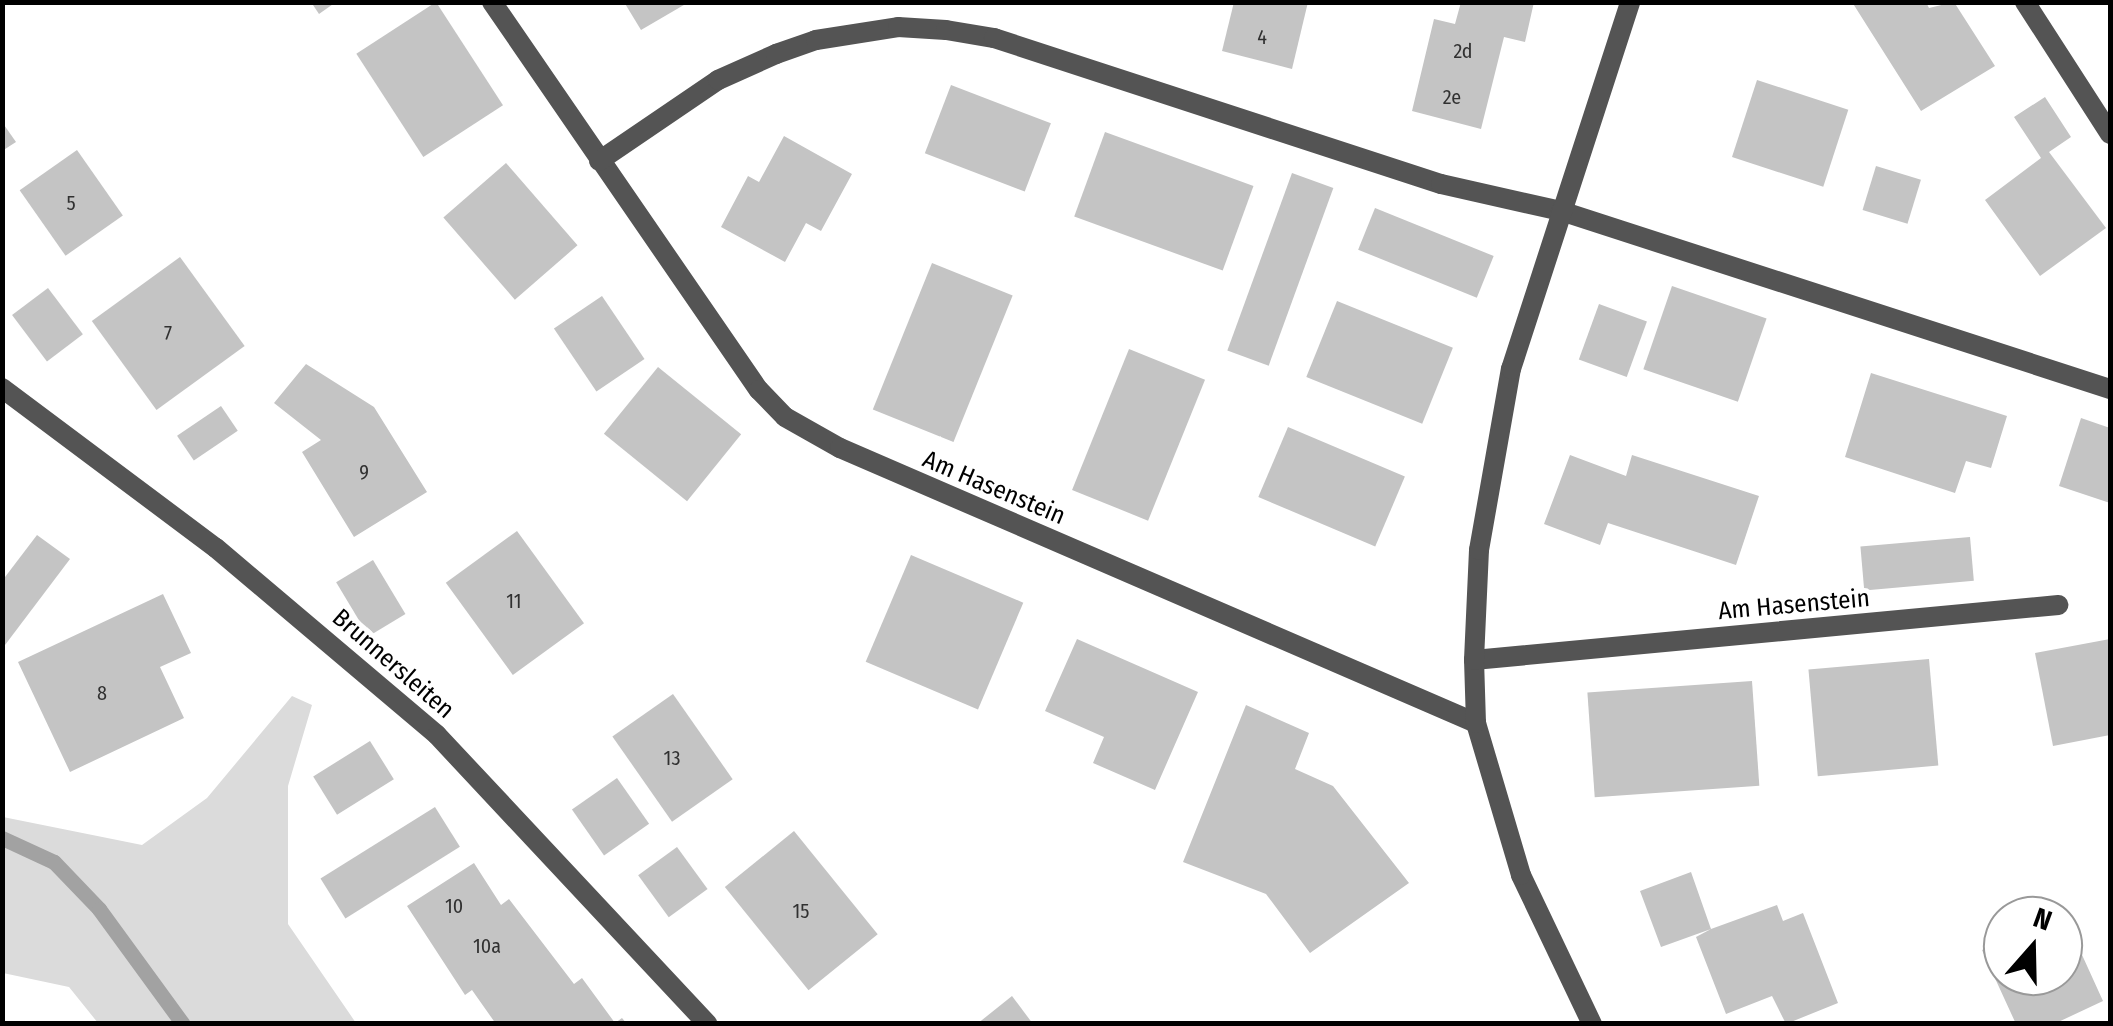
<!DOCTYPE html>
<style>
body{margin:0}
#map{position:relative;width:2113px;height:1026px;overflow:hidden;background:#fff;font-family:"Fira Sans Condensed",sans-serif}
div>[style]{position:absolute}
.green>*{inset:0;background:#dbdbdb}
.stream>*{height:15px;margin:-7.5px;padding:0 7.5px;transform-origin:7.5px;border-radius:7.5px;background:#a2a2a2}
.building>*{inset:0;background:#c4c4c4;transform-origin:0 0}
.minor>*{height:20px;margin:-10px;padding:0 10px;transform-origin:10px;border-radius:10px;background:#545454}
span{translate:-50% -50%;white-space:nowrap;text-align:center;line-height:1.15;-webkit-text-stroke:10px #fff;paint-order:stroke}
.number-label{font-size:20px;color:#313131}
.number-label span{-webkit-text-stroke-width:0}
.street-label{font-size:25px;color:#000}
.frame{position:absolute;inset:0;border:5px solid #000;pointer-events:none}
.north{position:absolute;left:1983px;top:896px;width:100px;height:100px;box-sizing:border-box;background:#fff;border:2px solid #999;border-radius:50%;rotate:20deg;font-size:28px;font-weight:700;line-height:40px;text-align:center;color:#000}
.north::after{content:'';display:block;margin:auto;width:35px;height:45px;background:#000;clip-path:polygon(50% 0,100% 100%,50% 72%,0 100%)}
</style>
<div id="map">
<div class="green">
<i style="clip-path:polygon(292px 696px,312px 705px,288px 786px,288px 924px,356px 1023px,98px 1023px,69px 987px,3px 973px,3px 817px,142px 845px,207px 798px)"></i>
</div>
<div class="stream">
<i style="left:2px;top:838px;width:57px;rotate:24.8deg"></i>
<i style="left:54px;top:862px;width:65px;rotate:46.2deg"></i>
<i style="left:99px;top:909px;width:142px;rotate:53.9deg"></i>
</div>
<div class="building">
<i style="clip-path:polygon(311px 2px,336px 2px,319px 14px)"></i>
<i style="left:436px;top:2px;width:123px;height:95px;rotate:57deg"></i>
<i style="clip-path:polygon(624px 2px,689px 2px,641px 30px)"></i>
<i style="clip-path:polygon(1308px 2px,1292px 69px,1222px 51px,1234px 2px)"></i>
<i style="clip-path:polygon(1461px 2px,1534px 2px,1525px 42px,1504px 37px,1481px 129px,1412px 111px,1434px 19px,1455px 24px)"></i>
<i style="clip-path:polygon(1852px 2px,1926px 2px,1929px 8px,1954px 2px,1995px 66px,1921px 111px)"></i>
<i style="left:1757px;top:80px;width:96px;height:81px;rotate:18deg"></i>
<i style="left:951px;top:85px;width:107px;height:73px;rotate:21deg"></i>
<i style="clip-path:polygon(2045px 97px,2071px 137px,2049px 152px,2106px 228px,2040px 276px,1985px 200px,2041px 158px,2014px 117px)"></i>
<i style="clip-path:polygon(2px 122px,16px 142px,2px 151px)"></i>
<i style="left:1105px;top:132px;width:158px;height:90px;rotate:20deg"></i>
<i style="clip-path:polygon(784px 136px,852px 174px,821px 231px,806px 223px,785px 262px,721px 227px,748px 176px,759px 182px)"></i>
<i style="left:77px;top:150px;width:80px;height:70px;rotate:55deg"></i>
<i style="left:506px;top:163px;width:109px;height:83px;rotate:49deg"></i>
<i style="left:1876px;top:166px;width:47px;height:46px;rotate:17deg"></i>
<i style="left:1292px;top:173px;width:44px;height:189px;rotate:20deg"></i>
<i style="left:1375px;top:208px;width:128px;height:45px;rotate:22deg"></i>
<i style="left:180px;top:257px;width:110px;height:109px;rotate:54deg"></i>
<i style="left:932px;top:263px;width:87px;height:158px;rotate:22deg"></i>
<i style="left:1672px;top:286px;width:100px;height:88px;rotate:19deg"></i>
<i style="left:48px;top:288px;width:58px;height:45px;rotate:53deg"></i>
<i style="left:602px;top:296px;width:76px;height:58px;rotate:56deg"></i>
<i style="left:1337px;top:301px;width:125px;height:82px;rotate:22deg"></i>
<i style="left:1599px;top:304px;width:51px;height:59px;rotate:20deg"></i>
<i style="left:1129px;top:349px;width:82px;height:152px;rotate:22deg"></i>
<i style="clip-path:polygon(306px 364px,374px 407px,427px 492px,354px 537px,302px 452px,321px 440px,274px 403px)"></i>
<i style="left:658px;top:367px;width:107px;height:86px;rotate:39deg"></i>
<i style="clip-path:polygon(1871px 373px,2007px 416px,1991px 468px,1966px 461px,1955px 493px,1845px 457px)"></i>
<i style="left:221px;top:406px;width:30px;height:53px;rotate:56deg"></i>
<i style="clip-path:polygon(2081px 418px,2110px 428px,2110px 503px,2059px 486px)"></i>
<i style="left:1288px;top:427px;width:127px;height:76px;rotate:23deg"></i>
<i style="clip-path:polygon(1570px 455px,1626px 476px,1632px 455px,1759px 496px,1736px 565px,1608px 523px,1600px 545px,1544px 524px)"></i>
<i style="left:517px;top:531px;width:114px;height:88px;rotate:54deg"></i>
<i style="clip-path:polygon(37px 535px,70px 559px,2px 649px,2px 581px)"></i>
<i style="left:1970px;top:537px;width:44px;height:110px;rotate:85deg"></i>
<i style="left:911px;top:555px;width:122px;height:116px;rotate:23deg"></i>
<i style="left:373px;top:560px;width:63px;height:43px;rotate:59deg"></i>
<i style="clip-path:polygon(163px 594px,191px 653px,160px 667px,184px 718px,70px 772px,18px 662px)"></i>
<i style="clip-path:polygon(1077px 639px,1198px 692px,1155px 790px,1093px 763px,1104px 737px,1045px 711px)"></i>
<i style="clip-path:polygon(2110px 639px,2110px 735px,2053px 746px,2035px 653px)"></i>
<i style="left:1929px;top:659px;width:107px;height:121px;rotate:85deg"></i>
<i style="left:1752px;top:681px;width:105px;height:165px;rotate:86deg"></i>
<i style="left:673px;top:694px;width:104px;height:74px;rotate:55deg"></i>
<i style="clip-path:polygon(1246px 705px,1309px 733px,1295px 769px,1333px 786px,1409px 883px,1310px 953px,1266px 894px,1183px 862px)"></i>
<i style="left:370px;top:741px;width:45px;height:67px;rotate:58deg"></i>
<i style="left:617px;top:778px;width:56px;height:55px;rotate:55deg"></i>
<i style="left:435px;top:807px;width:47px;height:135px;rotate:58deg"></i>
<i style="left:794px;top:831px;width:133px;height:89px;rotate:51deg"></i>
<i style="left:677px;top:847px;width:52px;height:48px;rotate:54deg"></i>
<i style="clip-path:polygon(474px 863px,501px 905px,509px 899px,574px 984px,582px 978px,615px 1023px,622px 1018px,627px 1024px,496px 1024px,472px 990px,465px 995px,407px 906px)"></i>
<i style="clip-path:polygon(1691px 872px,1711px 929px,1777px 905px,1783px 921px,1803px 913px,1838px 1003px,1786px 1024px,1772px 996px,1726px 1014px,1696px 937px,1711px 929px,1661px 947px,1640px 891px)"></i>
<i style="clip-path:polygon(2063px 913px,2103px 1001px,2054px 1024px,2016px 1024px,1982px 950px,2003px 940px,2003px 976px,2063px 976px)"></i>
<i style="clip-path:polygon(1012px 996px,1033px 1024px,977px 1024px)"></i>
</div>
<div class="minor">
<i style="left:492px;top:2px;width:471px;rotate:55.5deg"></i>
<i style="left:759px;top:390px;width:37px;rotate:46deg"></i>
<i style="left:785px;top:417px;width:63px;rotate:29.4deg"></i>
<i style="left:840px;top:448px;width:693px;rotate:23.38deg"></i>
<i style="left:2025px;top:2px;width:157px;rotate:57.2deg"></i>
<i style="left:599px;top:161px;width:144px;rotate:-34.2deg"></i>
<i style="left:718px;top:80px;width:64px;rotate:-24.1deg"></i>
<i style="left:776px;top:54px;width:42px;rotate:-19.3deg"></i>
<i style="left:816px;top:40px;width:83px;rotate:-9deg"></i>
<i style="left:898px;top:27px;width:48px;rotate:3.6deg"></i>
<i style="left:946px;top:30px;width:49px;rotate:9.5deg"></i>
<i style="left:994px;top:38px;width:470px;rotate:18.1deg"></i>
<i style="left:1441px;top:184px;width:123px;rotate:12.7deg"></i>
<i style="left:1561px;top:211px;width:577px;rotate:17.96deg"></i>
<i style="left:2px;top:388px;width:267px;rotate:36.8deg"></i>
<i style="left:216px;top:548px;width:289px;rotate:40.2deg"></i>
<i style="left:437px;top:735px;width:396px;rotate:46.9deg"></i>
<i style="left:1474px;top:660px;width:587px;rotate:-5.38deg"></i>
<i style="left:1592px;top:1024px;width:165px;rotate:-115.5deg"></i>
<i style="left:1521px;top:875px;width:159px;rotate:-106.5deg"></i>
<i style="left:1476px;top:723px;width:63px;rotate:-91.8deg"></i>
<i style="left:1474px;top:660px;width:110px;rotate:-87.4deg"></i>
<i style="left:1479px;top:550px;width:184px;rotate:-80deg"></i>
<i style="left:1511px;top:369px;width:386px;rotate:-72deg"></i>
</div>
<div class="number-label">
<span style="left:1262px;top:37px">4</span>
<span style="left:1463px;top:51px">2d</span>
<span style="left:1452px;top:97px">2e</span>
<span style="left:71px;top:203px">5</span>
<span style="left:168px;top:333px">7</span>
<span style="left:364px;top:472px">9</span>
<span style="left:514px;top:601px">11</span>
<span style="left:102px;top:693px">8</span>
<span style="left:672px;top:758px">13</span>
<span style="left:454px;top:906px">10</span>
<span style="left:801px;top:911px">15</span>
<span style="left:487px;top:946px">10a</span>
</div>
<div class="street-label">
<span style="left:994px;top:488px;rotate:23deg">Am Hasenstein</span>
<span style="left:1794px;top:605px;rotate:-5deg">Am Hasenstein</span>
<span style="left:393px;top:664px;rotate:41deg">Brunnersleiten</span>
</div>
<div class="frame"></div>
<div class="north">N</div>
</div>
